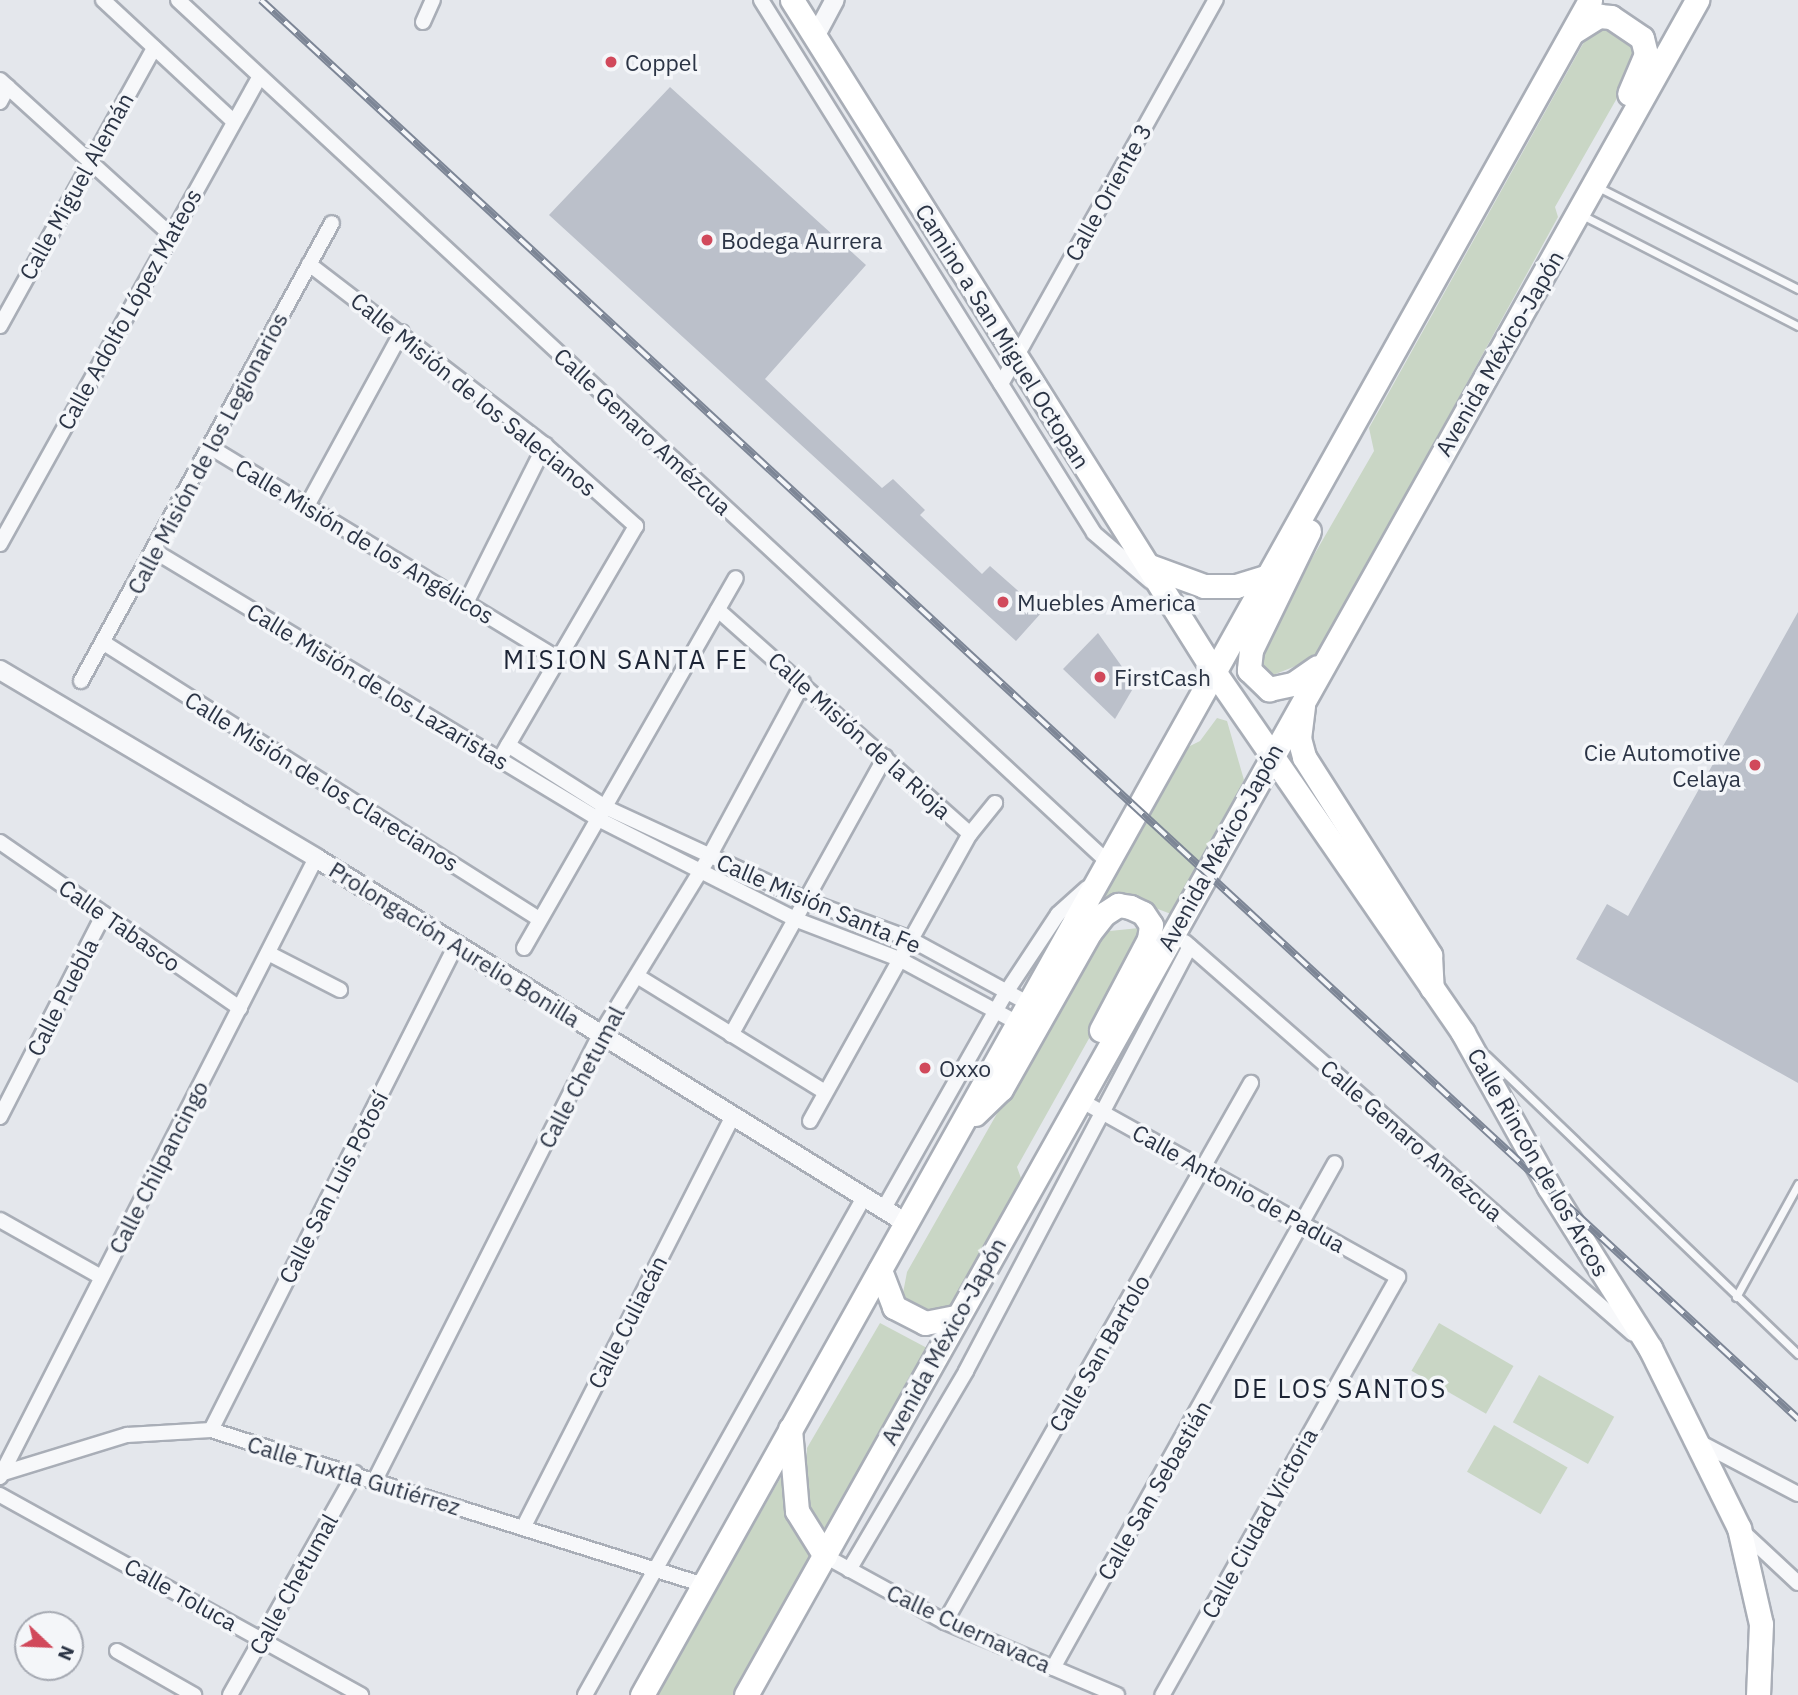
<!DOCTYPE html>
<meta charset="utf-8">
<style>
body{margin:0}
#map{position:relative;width:1798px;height:1695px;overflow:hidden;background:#e4e7ec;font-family:"IBM Plex Sans",sans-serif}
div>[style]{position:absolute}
.green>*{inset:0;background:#c9d6c5;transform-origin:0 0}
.building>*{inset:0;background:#bbc0ca}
.roads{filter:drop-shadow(2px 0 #a9aeb7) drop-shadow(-2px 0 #a9aeb7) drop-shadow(0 2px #a9aeb7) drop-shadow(0 -2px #a9aeb7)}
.service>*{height:7px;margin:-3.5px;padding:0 3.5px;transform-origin:3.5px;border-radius:3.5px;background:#f7f8fa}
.minor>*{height:14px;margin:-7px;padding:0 7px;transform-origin:7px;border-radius:7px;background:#f7f8fa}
.tertiary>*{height:18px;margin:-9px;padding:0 9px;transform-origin:9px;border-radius:9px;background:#f7f8fa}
.primary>*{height:23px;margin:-11.5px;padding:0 11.5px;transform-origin:11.5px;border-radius:11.5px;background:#fff}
.rail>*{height:8px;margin-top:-4px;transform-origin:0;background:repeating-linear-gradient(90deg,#f4f6f9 0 16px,#7d8696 0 32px);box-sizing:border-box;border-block:2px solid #7d8696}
.dots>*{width:19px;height:19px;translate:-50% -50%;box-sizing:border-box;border:4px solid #f4f6f9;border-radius:50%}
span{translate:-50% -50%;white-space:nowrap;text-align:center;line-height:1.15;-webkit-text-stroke:7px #f4f6f9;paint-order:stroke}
.poi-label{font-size:23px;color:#2b3445}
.left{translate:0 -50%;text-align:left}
.right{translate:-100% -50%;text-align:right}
.street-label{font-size:23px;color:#2b3445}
.quarter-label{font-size:26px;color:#1d2536;letter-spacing:2px}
.north{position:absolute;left:14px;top:1611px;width:70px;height:70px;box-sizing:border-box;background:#f4f6f9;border:2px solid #a4a8b1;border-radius:50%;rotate:113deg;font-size:19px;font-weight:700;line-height:28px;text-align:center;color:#2b3445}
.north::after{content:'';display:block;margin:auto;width:24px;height:32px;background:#d1495b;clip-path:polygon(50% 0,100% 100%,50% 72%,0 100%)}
</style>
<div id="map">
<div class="green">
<i style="clip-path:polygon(1605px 27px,1618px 30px,1635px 46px,1633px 70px,1555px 207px,1558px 217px,1316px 658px,1273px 675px,1261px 671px,1258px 652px,1374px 451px,1369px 428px,1584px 42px)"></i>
<i style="clip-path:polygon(1217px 718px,1227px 721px,1244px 780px,1171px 914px,1150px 906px,1098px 907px,1186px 748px,1200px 741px)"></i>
<i style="clip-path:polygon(1139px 928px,1138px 951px,1017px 1167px,1022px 1181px,951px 1307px,928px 1311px,909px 1303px,903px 1293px,907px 1272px,1100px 932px)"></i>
<i style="clip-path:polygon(880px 1323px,927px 1348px,823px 1536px,811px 1517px,805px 1489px,807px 1448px)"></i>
<i style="left:1439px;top:1323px;width:86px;height:55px;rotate:30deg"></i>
<i style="left:1539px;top:1375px;width:86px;height:54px;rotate:29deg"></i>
<i style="left:1494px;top:1425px;width:85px;height:54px;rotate:30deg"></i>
<i style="clip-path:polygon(781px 1477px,788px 1518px,810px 1557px,733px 1695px,656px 1695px)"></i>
</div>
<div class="building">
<i style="clip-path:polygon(670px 87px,866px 265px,765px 379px,882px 488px,893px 479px,925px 510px,920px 515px,982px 574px,990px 566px,1042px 612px,1016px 641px,549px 215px)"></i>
<i style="clip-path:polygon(1798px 612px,1798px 1083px,1576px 959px,1607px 904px,1628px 916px)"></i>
<i style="clip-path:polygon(1098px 633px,1135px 685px,1115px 719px,1063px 669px)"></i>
</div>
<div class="roads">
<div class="service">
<i style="left:1596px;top:186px;width:227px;rotate:27deg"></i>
<i style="left:1580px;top:214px;width:245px;rotate:27.2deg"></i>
<i style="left:1486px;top:1055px;width:432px;rotate:43.8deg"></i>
<i style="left:1736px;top:1297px;width:129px;rotate:-61.2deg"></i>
</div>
<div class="minor">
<i style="left:103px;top:0;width:176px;rotate:42.9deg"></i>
<i style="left:178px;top:0;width:1268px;rotate:42.83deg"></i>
<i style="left:761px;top:0;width:628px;rotate:58deg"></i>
<i style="left:1094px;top:533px;width:74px;rotate:40.6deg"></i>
<i style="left:423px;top:22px;width:24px;rotate:-66deg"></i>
<i style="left:0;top:80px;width:229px;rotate:42.2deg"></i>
<i style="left:0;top:102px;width:17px;rotate:-62deg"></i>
<i style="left:309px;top:264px;width:297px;rotate:37.5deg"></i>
<i style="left:545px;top:445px;width:122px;rotate:41.7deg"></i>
<i style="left:636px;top:526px;width:270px;rotate:120.3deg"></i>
<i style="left:0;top:326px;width:318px;rotate:-61deg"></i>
<i style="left:1001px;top:384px;width:440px;rotate:-60.8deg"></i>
<i style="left:210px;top:447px;width:405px;rotate:31.3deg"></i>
<i style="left:307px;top:506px;width:198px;rotate:-61.4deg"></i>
<i style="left:0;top:544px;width:535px;rotate:-60.95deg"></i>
<i style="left:156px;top:552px;width:519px;rotate:31.12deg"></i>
<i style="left:600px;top:820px;width:221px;rotate:26.9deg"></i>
<i style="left:797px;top:920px;width:109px;rotate:20.9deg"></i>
<i style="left:899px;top:959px;width:135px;rotate:28.3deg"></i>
<i style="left:466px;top:603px;width:177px;rotate:-63.4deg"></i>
<i style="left:718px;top:610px;width:337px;rotate:41.6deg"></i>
<i style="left:104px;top:643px;width:515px;rotate:32.39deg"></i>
<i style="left:81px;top:681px;width:522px;rotate:-61.28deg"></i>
<i style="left:508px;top:745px;width:117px;rotate:32.5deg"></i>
<i style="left:607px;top:808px;width:221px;rotate:24.8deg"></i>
<i style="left:808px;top:901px;width:109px;rotate:20.4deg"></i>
<i style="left:910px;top:939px;width:136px;rotate:28.6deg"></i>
<i style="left:0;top:842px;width:292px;rotate:34.7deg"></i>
<i style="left:1185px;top:942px;width:595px;rotate:41.19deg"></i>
<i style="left:524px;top:948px;width:426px;rotate:-60.2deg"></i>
<i style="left:268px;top:953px;width:81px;rotate:27.2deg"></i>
<i style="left:637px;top:976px;width:221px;rotate:31.7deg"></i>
<i style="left:731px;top:1035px;width:318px;rotate:-61deg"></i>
<i style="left:1080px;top:1100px;width:364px;rotate:29.1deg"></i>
<i style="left:1398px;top:1277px;width:480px;rotate:119.4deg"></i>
<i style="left:0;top:1117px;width:228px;rotate:-62.9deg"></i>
<i style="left:810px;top:1121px;width:329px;rotate:-60.9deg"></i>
<i style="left:970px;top:834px;width:40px;rotate:-51deg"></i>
<i style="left:883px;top:1210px;width:252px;rotate:-60.5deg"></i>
<i style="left:1007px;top:991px;width:92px;rotate:-56.5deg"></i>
<i style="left:1058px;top:914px;width:39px;rotate:-42deg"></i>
<i style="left:0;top:1220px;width:116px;rotate:29.4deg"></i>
<i style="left:211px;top:1430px;width:543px;rotate:-63.2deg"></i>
<i style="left:1697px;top:1441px;width:114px;rotate:27.7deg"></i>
<i style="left:0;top:1474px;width:133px;rotate:-17.1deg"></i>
<i style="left:127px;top:1435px;width:84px;rotate:-3.4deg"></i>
<i style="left:211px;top:1430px;width:517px;rotate:17.45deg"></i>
<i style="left:0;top:1477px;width:695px;rotate:-62.96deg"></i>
<i style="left:375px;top:1480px;width:499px;rotate:-63.2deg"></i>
<i style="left:600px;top:1035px;width:209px;rotate:-58.5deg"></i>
<i style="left:709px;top:857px;width:198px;rotate:-61.6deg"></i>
<i style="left:0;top:1495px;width:413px;rotate:29deg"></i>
<i style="left:523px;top:1528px;width:461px;rotate:-63deg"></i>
<i style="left:1740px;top:1529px;width:79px;rotate:43deg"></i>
<i style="left:825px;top:1556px;width:137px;rotate:28.8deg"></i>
<i style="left:945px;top:1622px;width:187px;rotate:23deg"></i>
<i style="left:849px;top:1570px;width:231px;rotate:-59.5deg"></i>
<i style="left:966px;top:1371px;width:480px;rotate:-62.2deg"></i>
<i style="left:945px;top:1622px;width:620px;rotate:-60.42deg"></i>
<i style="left:117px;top:1651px;width:89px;rotate:29.7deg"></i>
<i style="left:1053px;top:1668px;width:578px;rotate:-60.82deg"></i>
<i style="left:230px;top:1695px;width:255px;rotate:-60.6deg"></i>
<i style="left:585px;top:1695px;width:569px;rotate:-60.73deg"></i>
</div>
<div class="tertiary">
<i style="left:816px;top:35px;width:40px;rotate:-62deg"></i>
<i style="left:0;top:670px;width:368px;rotate:30.7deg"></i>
<i style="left:316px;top:858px;width:694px;rotate:31.74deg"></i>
</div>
<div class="primary">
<i style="left:792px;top:0;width:795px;rotate:57.85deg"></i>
<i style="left:1215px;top:673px;width:437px;rotate:55.4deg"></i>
<i style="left:1463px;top:1033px;width:176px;rotate:60.8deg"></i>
<i style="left:1549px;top:1187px;width:190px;rotate:57.9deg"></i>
<i style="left:1650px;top:1348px;width:201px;rotate:63.7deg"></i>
<i style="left:1739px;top:1528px;width:98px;rotate:77.1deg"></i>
<i style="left:1761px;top:1624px;width:71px;rotate:92.4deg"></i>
<i style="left:1573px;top:32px;width:31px;rotate:-32deg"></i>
<i style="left:1599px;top:16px;width:12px;rotate:5deg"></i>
<i style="left:1611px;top:17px;width:37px;rotate:34deg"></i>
<i style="left:1642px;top:38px;width:16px;rotate:76deg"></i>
<i style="left:1646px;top:54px;width:43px;rotate:113deg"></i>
<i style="left:1309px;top:531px;width:132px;rotate:116deg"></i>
<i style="left:1251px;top:650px;width:20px;rotate:96deg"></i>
<i style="left:1249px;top:670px;width:28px;rotate:44deg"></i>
<i style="left:1269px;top:689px;width:25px;rotate:-12deg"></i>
<i style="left:1293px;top:684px;width:29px;rotate:-35deg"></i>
<i style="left:1147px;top:565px;width:61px;rotate:20.2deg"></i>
<i style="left:1204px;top:586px;width:32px"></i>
<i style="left:1236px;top:586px;width:34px;rotate:-17deg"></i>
<i style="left:1303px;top:706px;width:32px;rotate:97deg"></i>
<i style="left:1299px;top:738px;width:20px;rotate:75deg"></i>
<i style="left:1304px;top:757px;width:235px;rotate:57.5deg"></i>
<i style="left:1430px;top:955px;width:33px;rotate:87deg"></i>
<i style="left:975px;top:1114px;width:36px;rotate:-44deg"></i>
<i style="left:1001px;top:1089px;width:180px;rotate:-60.5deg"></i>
<i style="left:1090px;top:932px;width:23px;rotate:-52deg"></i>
<i style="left:1104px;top:914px;width:17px;rotate:-33deg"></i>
<i style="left:1118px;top:905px;width:12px;rotate:9deg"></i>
<i style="left:1130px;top:907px;width:14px;rotate:25deg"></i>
<i style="left:1143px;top:913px;width:14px;rotate:56deg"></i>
<i style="left:1151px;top:925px;width:14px;rotate:98deg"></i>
<i style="left:1149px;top:939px;width:103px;rotate:117.8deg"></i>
<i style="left:880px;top:1270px;width:40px;rotate:69deg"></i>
<i style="left:894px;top:1307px;width:35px;rotate:27deg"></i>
<i style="left:925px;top:1323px;width:32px;rotate:-11deg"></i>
<i style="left:790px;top:1429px;width:82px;rotate:85.1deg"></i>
<i style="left:797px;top:1511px;width:53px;rotate:58.1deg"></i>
<i style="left:642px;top:1695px;width:1942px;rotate:-60.78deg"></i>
<i style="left:746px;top:1695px;width:1944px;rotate:-60.7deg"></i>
</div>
</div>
<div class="rail">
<i style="left:261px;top:0;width:2092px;rotate:42.71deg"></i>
</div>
<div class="dots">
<i style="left:611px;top:62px;background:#d1495b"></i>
<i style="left:707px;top:240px;background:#d1495b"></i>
<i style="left:1003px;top:602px;background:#d1495b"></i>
<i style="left:1100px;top:677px;background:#d1495b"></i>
<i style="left:1755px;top:765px;background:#d1495b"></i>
<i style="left:925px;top:1068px;background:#d1495b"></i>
</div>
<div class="poi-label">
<span class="left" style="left:625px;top:62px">Coppel</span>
<span class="left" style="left:721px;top:240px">Bodega Aurrera</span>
<span class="left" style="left:1017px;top:602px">Muebles America</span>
<span class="left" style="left:1114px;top:677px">FirstCash</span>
<span class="right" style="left:1741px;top:765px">Cie Automotive<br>Celaya</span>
<span class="left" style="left:939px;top:1068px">Oxxo</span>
</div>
<div class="street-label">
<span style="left:76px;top:186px;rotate:-61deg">Calle Miguel Alemán</span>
<span style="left:1108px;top:192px;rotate:-61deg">Calle Oriente 3</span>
<span style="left:129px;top:309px;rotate:-61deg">Calle Adolfo López Mateos</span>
<span style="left:1003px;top:336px;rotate:58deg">Camino a San Miguel Octopan</span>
<span style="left:1499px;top:353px;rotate:-60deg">Avenida México-Japón</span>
<span style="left:474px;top:394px;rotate:39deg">Calle Misión de los Salecianos</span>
<span style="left:643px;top:431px;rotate:43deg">Calle Genaro Amézcua</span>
<span style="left:207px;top:453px;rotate:-62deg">Calle Misión de los Legionarios</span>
<span style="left:365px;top:541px;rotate:31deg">Calle Misión de los Angélicos</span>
<span style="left:378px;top:686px;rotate:31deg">Calle Misión de los Lazaristas</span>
<span style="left:860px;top:735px;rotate:42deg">Calle Misión de la Rioja</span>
<span style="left:322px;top:781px;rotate:32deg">Calle Misión de los Clarecianos</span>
<span style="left:1220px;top:847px;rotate:-61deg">Avenida México-Japón</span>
<span style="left:819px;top:903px;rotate:23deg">Calle Misión Santa Fe</span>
<span style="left:120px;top:925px;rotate:35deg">Calle Tabasco</span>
<span style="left:455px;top:944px;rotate:32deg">Prolongación Aurelio Bonilla</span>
<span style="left:62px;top:997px;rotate:-63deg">Calle Puebla</span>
<span style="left:581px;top:1077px;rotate:-62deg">Calle Chetumal</span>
<span style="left:1412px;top:1140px;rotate:41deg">Calle Genaro Amézcua</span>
<span style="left:1539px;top:1162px;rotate:60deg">Calle Rincón de los Arcos</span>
<span style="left:158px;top:1167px;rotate:-63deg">Calle Chilpancingo</span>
<span style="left:333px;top:1187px;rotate:-63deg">Calle San Luis Potosí</span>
<span style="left:1239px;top:1188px;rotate:29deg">Calle Antonio de Padua</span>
<span style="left:627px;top:1322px;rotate:-63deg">Calle Culiacán</span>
<span style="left:943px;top:1341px;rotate:-61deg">Avenida México-Japón</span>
<span style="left:1099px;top:1353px;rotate:-60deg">Calle San Bartolo</span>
<span style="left:354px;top:1475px;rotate:17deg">Calle Tuxtla Gutiérrez</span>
<span style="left:1154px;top:1490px;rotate:-60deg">Calle San Sebastián</span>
<span style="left:1259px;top:1523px;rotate:-61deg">Calle Ciudad Victoria</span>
<span style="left:293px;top:1584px;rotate:-61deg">Calle Chetumal</span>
<span style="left:181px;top:1594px;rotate:29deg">Calle Toluca</span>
<span style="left:969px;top:1628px;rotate:25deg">Calle Cuernavaca</span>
</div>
<div class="quarter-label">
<span style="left:626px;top:660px">MISION SANTA FE</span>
<span style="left:1340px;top:1389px">DE LOS SANTOS</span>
</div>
<div class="north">N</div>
</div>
